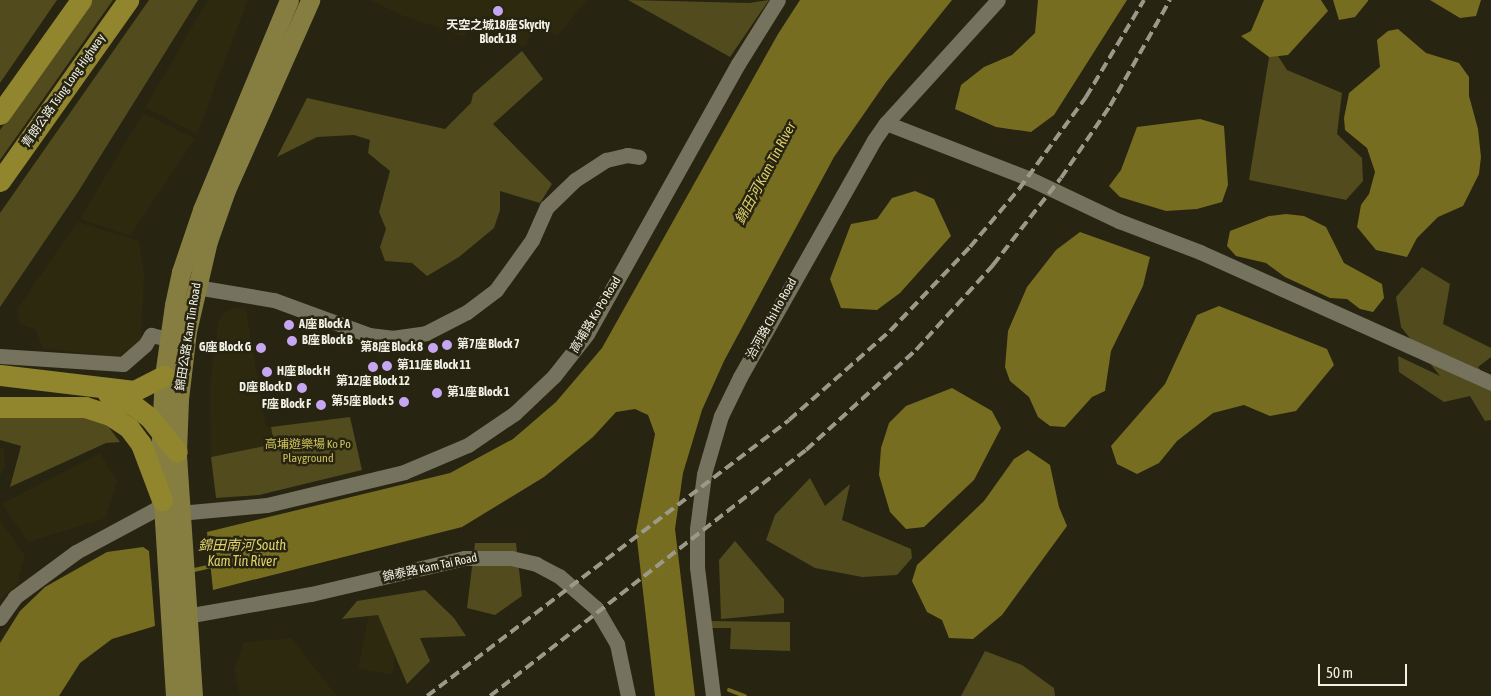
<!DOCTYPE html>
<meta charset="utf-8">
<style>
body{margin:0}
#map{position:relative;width:1491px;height:696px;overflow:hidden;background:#272412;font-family:"Asap Condensed","Noto Sans TC",sans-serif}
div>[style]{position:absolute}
.built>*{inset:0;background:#2d290f}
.green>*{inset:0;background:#524b1d}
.water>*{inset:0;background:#776d21}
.stream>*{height:4px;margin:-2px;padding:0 2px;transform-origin:2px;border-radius:2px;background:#776d21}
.minor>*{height:15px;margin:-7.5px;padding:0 7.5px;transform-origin:7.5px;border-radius:7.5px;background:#75725d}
.major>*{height:19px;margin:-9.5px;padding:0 9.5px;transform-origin:9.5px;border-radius:9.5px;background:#867d41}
.highway>*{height:21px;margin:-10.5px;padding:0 10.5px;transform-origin:10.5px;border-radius:10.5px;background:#91852e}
.rail>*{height:4px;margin-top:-2px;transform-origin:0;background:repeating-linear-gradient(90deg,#9b998a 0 10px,transparent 0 15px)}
.dots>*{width:14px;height:14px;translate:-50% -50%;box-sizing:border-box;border:2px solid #272412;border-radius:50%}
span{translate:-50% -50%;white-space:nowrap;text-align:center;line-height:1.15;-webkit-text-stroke:5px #272412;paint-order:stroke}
.poi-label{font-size:12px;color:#f2f1e5;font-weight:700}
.left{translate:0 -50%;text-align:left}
.right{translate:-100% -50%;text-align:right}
.street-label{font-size:12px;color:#f2f1e5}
.park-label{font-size:12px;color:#d0c25b}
.water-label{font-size:14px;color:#dfd06a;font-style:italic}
.scale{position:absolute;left:1318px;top:664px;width:89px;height:22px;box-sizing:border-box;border:2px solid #f2f1e5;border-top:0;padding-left:6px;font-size:15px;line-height:18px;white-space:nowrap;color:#f2f1e5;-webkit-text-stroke:4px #272412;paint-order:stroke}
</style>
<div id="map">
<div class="built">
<i style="clip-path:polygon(208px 0,248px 0,197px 134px,145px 107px)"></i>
<i style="clip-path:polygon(370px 0,587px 0,557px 36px,536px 25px,525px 47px,471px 23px,465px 37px,401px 15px)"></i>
<i style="clip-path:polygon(143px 113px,195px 139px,130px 236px,80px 219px)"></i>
<i style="clip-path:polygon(77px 222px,139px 241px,144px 276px,141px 340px,117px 358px,43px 348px,35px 329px,19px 324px,18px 308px)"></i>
<i style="clip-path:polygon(235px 307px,246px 309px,266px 427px,271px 427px,274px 444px,211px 457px,210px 385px,218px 323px,222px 314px)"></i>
<i style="clip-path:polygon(4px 448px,5px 466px,0 476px,0 449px)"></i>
<i style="clip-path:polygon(100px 453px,117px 481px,106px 518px,28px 542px,2px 504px)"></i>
<i style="clip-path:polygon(0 520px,25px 556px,17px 585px,0 600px)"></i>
<i style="clip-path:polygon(371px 605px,398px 605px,393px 675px,358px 668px)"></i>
<i style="clip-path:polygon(291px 638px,337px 696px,240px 696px,234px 670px,244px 642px)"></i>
</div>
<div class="green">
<i style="clip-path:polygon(0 0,57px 0,0 83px)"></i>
<i style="clip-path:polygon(92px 0,113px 0,0 160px,0 130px)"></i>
<i style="clip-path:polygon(149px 0,198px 0,78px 192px,0 307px,0 213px)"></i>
<i style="clip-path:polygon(628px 0,749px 3px,769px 0,730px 57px)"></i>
<i style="clip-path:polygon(1271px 45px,1287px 70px,1342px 93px,1337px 134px,1362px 158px,1363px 181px,1346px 200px,1249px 180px)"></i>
<i style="clip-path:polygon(522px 51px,543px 79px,493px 124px,552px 184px,540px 203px,500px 191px,500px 210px,494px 228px,459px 257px,427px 276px,412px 263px,385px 261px,380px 247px,386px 229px,379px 212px,390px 171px,368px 153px,370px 140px,354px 135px,317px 137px,277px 157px,307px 98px,445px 129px,471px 103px,473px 94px)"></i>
<i style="clip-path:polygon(1422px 267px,1450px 284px,1443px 324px,1491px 348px,1491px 357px,1478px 367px,1491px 383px,1491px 420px,1485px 421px,1470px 396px,1444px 402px,1399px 372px,1398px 356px,1440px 376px,1401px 327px,1396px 297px)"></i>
<i style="clip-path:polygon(89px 401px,120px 442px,106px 443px,10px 487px,21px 446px,0 440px,0 417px)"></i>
<i style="clip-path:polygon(350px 417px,362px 470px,259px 495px,216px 498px,211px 457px,274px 444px,271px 427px)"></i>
<i style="clip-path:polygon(810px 478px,825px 506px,850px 484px,842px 520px,911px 549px,912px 558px,897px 575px,862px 577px,815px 568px,766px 540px,775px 515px)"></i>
<i style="clip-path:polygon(735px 541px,784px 599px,784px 613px,721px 619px,719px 560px)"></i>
<i style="clip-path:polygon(475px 543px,516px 543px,522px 596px,495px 615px,467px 608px)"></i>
<i style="clip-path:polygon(425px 590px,454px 618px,466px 636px,420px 638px,430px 661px,407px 684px,378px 615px,342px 619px,357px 601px)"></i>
<i style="clip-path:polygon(705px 621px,790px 622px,790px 651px,730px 649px,731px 628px,706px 628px)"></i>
<i style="clip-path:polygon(985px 651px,1022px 665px,1054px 688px,1055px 696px,961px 696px)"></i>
</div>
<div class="water">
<i style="clip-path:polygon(800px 0,952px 0,886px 82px,834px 157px,724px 361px,702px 410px,683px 473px,675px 529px,695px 696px,655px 696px,636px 531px,655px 434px,648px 415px,635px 409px,616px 412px,593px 437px,544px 477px,462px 527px,213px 590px,207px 532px,450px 473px,513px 439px,556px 402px,602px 348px,778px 34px)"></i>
<i style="clip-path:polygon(1038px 0,1127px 0,1054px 115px,1031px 132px,996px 127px,955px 109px,961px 85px,984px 67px,1012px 55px,1035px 33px)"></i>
<i style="clip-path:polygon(1264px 0,1321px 0,1328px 11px,1288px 55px,1269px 57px,1241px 36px,1251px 31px)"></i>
<i style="clip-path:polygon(1333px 0,1368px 0,1368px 1px,1355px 17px,1339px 20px)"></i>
<i style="clip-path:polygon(1430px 0,1481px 0,1476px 16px,1460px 18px)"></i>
<i style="clip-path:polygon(1398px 29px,1426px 53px,1459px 63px,1469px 77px,1469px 96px,1478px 129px,1481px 157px,1479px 174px,1463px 206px,1438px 217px,1417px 238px,1407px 257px,1376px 250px,1357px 227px,1361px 205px,1369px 194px,1375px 172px,1367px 148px,1345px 130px,1344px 118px,1349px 93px,1380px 67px,1377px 40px,1388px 31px)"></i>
<i style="clip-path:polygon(1200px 119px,1224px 126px,1228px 185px,1222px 202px,1197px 209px,1166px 211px,1120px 197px,1109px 186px,1121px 170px,1137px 127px)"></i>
<i style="clip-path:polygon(915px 191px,934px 199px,951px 236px,900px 293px,877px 310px,841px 308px,830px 279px,851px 224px,877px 219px,892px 198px)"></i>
<i style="clip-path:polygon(1286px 214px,1304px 216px,1326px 227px,1344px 263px,1382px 284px,1384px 298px,1373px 312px,1360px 309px,1347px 299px,1330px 298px,1285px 277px,1266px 263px,1236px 256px,1227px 246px,1230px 231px,1269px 216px)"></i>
<i style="clip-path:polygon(1080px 232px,1150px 257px,1143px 286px,1111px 351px,1105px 391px,1092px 397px,1065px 427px,1050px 426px,1038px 417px,1029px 397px,1010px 381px,1005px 367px,1008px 331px,1027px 287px,1056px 250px)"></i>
<i style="clip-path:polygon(1219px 306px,1327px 349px,1334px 365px,1296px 411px,1270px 416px,1244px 405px,1213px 413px,1177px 441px,1159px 463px,1137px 474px,1117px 464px,1111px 446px,1165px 384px,1197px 315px)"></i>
<i style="clip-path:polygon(952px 388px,992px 411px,1001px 428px,974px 480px,924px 527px,906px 529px,890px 512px,879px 475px,881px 448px,889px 423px,906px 406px)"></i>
<i style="clip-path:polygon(1028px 450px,1050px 465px,1059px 507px,1067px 526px,1002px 615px,973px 639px,949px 638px,942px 620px,927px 612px,912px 581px,917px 565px,984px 501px,1014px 459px)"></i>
<i style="clip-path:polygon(143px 547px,149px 551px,155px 626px,112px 639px,80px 663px,59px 696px,0 696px,0 643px,20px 611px,45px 587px,107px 552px)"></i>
</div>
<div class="stream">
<i style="left:190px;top:571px;width:26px;rotate:-13deg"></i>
<i style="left:729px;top:690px;width:17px;rotate:21deg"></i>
</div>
<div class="minor">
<i style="left:886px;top:123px;width:152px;rotate:21.2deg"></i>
<i style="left:1028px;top:178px;width:101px;rotate:25.3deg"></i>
<i style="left:1119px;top:221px;width:87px;rotate:20.9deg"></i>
<i style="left:1200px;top:252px;width:319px;rotate:24.2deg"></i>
<i style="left:196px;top:287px;width:79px;rotate:9.5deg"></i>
<i style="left:274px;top:300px;width:101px;rotate:20.2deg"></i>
<i style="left:369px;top:335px;width:23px;rotate:7deg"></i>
<i style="left:392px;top:338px;width:34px;rotate:-8deg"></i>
<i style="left:426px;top:333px;width:46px;rotate:-27.1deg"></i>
<i style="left:467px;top:312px;width:36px;rotate:-37deg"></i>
<i style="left:496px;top:290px;width:62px;rotate:-54.2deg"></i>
<i style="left:532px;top:240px;width:36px;rotate:-66deg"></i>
<i style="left:547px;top:207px;width:39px;rotate:-44deg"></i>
<i style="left:575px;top:180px;width:37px;rotate:-33deg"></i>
<i style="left:606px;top:160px;width:22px;rotate:-13deg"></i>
<i style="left:627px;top:155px;width:12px;rotate:9deg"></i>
<i style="left:0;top:356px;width:123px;rotate:3.7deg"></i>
<i style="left:123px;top:364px;width:29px;rotate:-41deg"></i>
<i style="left:145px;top:345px;width:12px;rotate:-59deg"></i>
<i style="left:151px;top:335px;width:18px;rotate:13deg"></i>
<i style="left:179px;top:513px;width:88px;rotate:-5.2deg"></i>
<i style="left:267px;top:505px;width:141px;rotate:-13.5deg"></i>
<i style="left:404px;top:472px;width:69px;rotate:-22.9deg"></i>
<i style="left:468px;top:445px;width:57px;rotate:-34.2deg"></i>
<i style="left:515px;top:413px;width:54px;rotate:-43.5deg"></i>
<i style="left:554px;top:376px;width:53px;rotate:-51.8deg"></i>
<i style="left:587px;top:334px;width:309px;rotate:-60.8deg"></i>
<i style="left:738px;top:64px;width:75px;rotate:-58deg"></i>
<i style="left:186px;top:616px;width:127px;rotate:-10deg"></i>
<i style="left:311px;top:594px;width:158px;rotate:-13.2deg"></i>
<i style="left:465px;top:558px;width:46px"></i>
<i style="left:511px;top:558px;width:26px;rotate:13deg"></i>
<i style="left:536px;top:564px;width:26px;rotate:28deg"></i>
<i style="left:559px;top:576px;width:49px;rotate:40.9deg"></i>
<i style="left:596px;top:608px;width:42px;rotate:59.7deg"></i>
<i style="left:617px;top:644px;width:53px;rotate:78.1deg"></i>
<i style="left:0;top:618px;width:26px;rotate:-54deg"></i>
<i style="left:15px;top:597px;width:76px;rotate:-36.4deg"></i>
<i style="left:76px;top:552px;width:89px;rotate:-28.3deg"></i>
<i style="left:154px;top:510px;width:9px"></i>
<i style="left:713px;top:696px;width:130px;rotate:-97.1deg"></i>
<i style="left:697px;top:567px;width:38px;rotate:-90deg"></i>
<i style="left:697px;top:529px;width:55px;rotate:-82.7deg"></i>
<i style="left:704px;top:474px;width:60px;rotate:-73.7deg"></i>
<i style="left:721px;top:416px;width:43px;rotate:-64deg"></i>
<i style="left:740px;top:377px;width:272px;rotate:-60.5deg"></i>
<i style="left:874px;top:140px;width:21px;rotate:-55deg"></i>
<i style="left:886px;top:123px;width:166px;rotate:-47.7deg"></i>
</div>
<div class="major">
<i style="left:175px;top:696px;width:239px;rotate:-93.6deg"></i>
<i style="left:160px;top:457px;width:81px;rotate:-87.2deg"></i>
<i style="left:164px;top:376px;width:72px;rotate:-82deg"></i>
<i style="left:174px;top:305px;width:34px;rotate:-78deg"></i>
<i style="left:181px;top:272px;width:65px;rotate:-71.3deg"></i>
<i style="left:202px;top:210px;width:227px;rotate:-67.5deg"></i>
<i style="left:193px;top:696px;width:245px;rotate:-93.8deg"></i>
<i style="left:177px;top:452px;width:53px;rotate:-87.8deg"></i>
<i style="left:179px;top:399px;width:68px;rotate:-83.3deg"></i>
<i style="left:187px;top:331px;width:92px;rotate:-76.9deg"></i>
<i style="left:208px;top:241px;width:54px;rotate:-70.6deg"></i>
<i style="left:226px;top:190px;width:208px;rotate:-66.1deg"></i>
</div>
<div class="highway">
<i style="left:0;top:114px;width:140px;rotate:-54.6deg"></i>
<i style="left:0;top:181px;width:222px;rotate:-54.7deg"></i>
<i style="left:0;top:375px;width:135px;rotate:6.8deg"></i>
<i style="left:134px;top:391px;width:34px;rotate:-27deg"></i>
<i style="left:108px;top:394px;width:27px;rotate:24deg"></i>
<i style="left:133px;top:405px;width:21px;rotate:37deg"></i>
<i style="left:150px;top:418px;width:43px;rotate:51.5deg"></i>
<i style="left:0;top:407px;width:85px"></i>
<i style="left:85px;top:407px;width:26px;rotate:18deg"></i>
<i style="left:110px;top:415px;width:23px;rotate:34deg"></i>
<i style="left:129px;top:428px;width:20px;rotate:53deg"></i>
<i style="left:141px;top:444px;width:60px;rotate:69.4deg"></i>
</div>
<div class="rail">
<i style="left:427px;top:696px;width:455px;rotate:-37.3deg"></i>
<i style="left:789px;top:420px;width:135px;rotate:-41.4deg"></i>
<i style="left:890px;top:331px;width:116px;rotate:-46.4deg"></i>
<i style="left:970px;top:247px;width:76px;rotate:-49.8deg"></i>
<i style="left:1019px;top:189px;width:114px;rotate:-53.9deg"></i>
<i style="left:1086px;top:97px;width:113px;rotate:-59.1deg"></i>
<i style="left:490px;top:696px;width:400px;rotate:-37.9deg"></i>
<i style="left:806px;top:450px;width:149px;rotate:-42.3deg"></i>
<i style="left:916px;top:350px;width:115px;rotate:-47.8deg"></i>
<i style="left:993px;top:265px;width:110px;rotate:-52deg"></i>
<i style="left:1061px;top:178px;width:87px;rotate:-55.8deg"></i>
<i style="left:1110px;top:106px;width:122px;rotate:-60.5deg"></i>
</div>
<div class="dots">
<i style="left:498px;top:11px;background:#c6a6f0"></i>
<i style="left:289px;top:325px;background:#c6a6f0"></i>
<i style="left:292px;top:341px;background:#c6a6f0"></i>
<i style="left:447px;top:345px;background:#c6a6f0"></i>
<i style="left:261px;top:348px;background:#c6a6f0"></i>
<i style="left:433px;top:348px;background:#c6a6f0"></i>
<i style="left:387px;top:366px;background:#c6a6f0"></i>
<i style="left:373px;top:367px;background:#c6a6f0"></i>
<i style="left:267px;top:372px;background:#c6a6f0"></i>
<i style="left:302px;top:388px;background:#c6a6f0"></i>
<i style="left:437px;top:393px;background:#c6a6f0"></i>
<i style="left:404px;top:402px;background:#c6a6f0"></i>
<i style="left:321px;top:405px;background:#c6a6f0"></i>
</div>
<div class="poi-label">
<span style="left:498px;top:33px">天空之城18座 Skycity<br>Block 18</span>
<span class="left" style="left:299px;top:325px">A座 Block A</span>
<span class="left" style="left:302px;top:341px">B座 Block B</span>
<span class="left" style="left:457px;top:345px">第7座 Block 7</span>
<span class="right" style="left:251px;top:348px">G座 Block G</span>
<span class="right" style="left:423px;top:348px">第8座 Block 8</span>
<span class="left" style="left:397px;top:366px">第11座 Block 11</span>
<span class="left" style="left:277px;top:372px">H座 Block H</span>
<span style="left:373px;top:382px">第12座 Block 12</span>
<span class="right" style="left:292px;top:388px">D座 Block D</span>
<span class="left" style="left:447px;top:393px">第1座 Block 1</span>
<span class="right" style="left:394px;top:402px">第5座 Block 5</span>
<span class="right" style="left:311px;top:405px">F座 Block F</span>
</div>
<div class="street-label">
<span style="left:64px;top:91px;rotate:-55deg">青朗公路 Tsing Long Highway</span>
<span style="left:596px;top:315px;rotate:-59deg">高埔路 Ko Po Road</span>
<span style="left:772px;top:319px;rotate:-61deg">治河路 Chi Ho Road</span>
<span style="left:189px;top:337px;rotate:-81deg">錦田公路 Kam Tin Road</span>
<span style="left:430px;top:568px;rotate:-12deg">錦泰路 Kam Tai Road</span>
</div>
<div class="park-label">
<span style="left:308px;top:452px">高埔遊樂場 Ko Po<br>Playground</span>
</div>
<div class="water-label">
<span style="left:765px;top:173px;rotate:-62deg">錦田河 Kam Tin River</span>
<span style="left:242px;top:553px">錦田南河 South<br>Kam Tin River</span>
</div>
<div class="scale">50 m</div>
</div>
